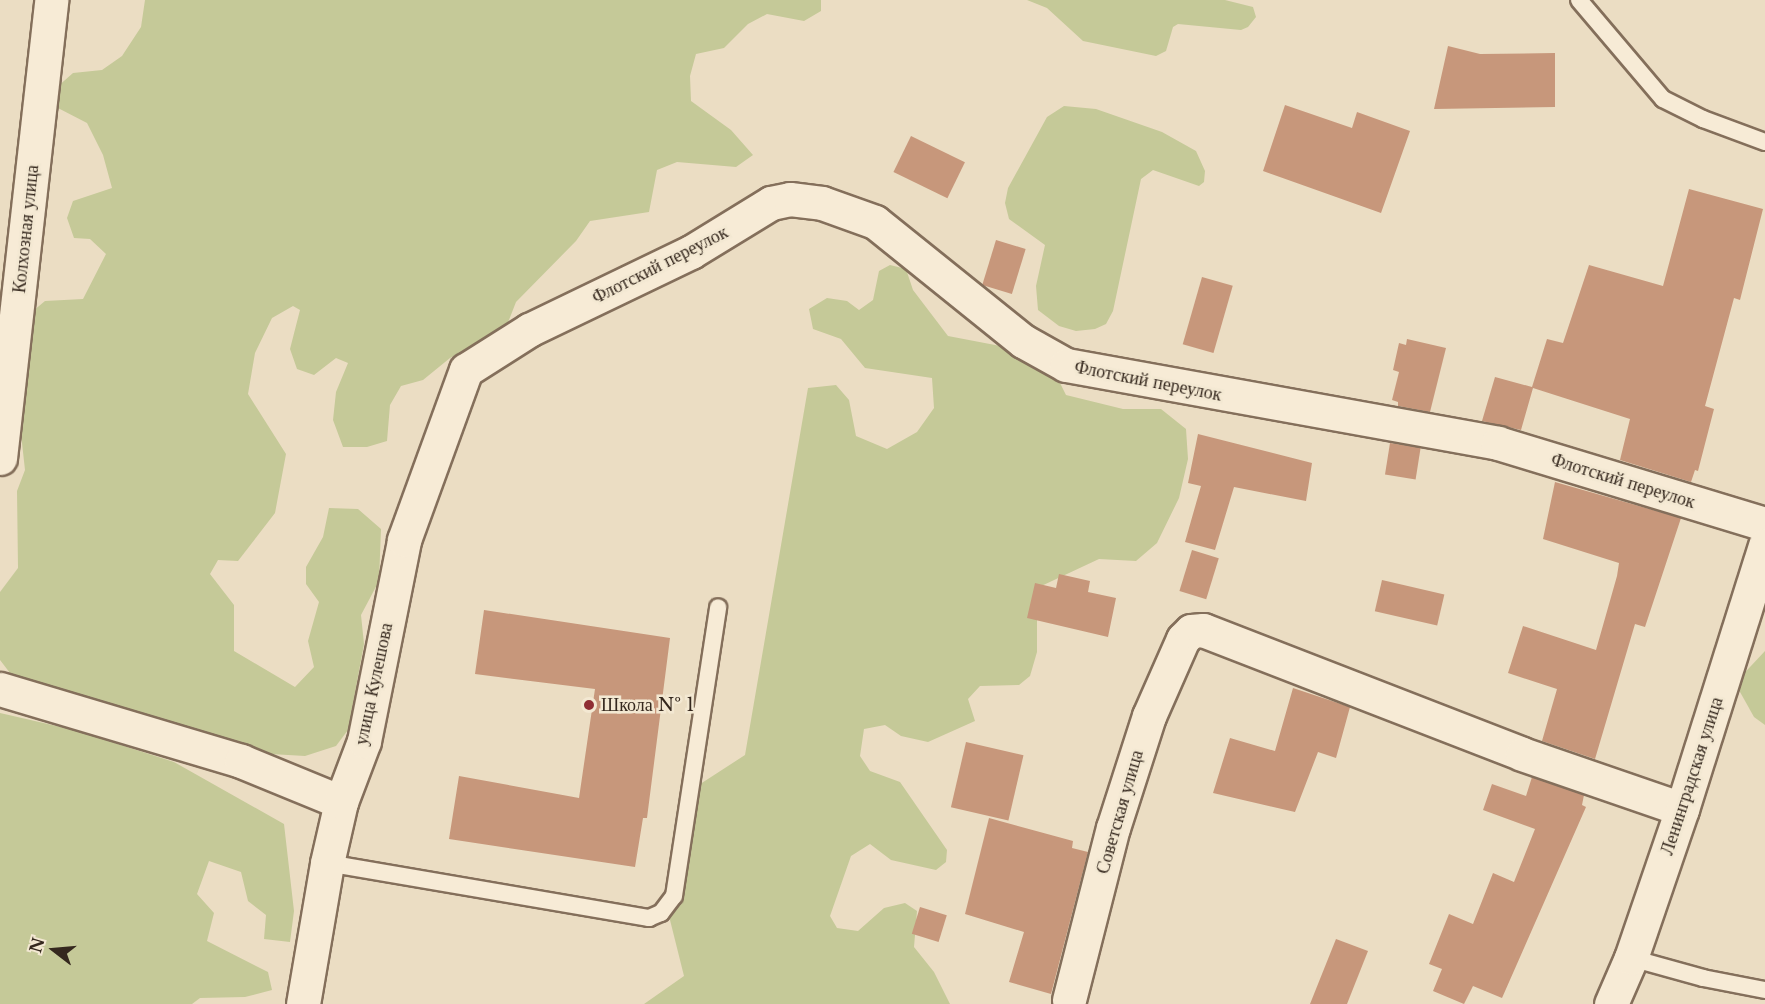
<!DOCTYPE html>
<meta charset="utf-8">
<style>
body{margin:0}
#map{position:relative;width:1765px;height:1004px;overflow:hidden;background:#ebddc3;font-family:"Libre Baskerville",serif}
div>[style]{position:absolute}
.green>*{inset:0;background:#c5c998}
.building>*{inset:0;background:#c7977b;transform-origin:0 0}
.roads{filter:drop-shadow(2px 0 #846f5b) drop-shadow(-2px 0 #846f5b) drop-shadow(0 2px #846f5b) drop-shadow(0 -2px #846f5b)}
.service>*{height:16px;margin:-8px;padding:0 8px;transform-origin:8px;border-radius:8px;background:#f7ebd6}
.minor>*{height:33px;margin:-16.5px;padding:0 16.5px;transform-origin:16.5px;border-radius:16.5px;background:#f7ebd6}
.secondary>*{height:33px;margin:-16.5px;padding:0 16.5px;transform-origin:16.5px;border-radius:16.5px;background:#f7ebd6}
.dots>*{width:16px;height:16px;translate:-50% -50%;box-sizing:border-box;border:3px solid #f3e8d2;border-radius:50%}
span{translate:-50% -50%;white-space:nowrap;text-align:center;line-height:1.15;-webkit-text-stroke:5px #f3e8d2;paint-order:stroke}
.street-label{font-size:18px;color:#35281e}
.poi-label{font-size:18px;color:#35281e}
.left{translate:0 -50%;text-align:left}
.north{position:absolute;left:24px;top:920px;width:60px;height:60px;-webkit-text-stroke:4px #f3e8d2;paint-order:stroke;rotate:286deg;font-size:16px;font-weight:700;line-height:24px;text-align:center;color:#35281e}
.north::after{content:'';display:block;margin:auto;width:21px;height:27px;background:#35281e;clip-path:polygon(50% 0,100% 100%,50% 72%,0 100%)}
</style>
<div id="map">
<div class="green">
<i style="clip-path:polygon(145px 0,821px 0,821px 11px,804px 21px,767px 14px,748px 24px,724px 48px,696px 54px,690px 76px,691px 101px,731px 130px,753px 155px,736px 167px,677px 162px,657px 170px,649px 212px,590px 221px,576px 241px,516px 302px,507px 325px,450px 358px,423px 380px,401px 386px,390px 405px,387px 441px,367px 447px,343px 447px,333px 420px,336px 392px,348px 363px,336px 358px,314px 375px,297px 369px,290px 349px,300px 310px,293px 306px,272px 318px,255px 353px,248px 394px,286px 454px,275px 513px,238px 561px,218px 560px,210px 574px,234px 605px,234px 651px,295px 687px,314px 667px,308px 641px,319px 602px,306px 584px,306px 567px,323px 537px,329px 508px,358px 509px,381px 529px,379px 581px,361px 615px,364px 644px,348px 730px,336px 746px,305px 756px,254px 753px,43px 688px,10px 673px,0 660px,0 592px,18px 568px,17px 491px,25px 470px,20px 425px,28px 371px,23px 345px,33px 311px,45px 301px,83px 299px,106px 254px,90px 239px,74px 238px,67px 218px,73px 201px,112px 188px,103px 155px,87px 123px,56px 107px,56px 88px,73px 73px,102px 70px,122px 56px,141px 27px)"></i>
<i style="clip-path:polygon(1027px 0,1225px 0,1253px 7px,1256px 17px,1248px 27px,1241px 30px,1178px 24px,1173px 27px,1166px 51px,1156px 56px,1083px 41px,1047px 8px)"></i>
<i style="clip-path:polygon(1064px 106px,1096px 109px,1162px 132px,1196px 151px,1205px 171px,1204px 182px,1199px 186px,1153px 170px,1141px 179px,1113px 311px,1106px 324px,1095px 329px,1076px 331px,1059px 326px,1038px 310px,1036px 286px,1045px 245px,1009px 219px,1005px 203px,1008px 188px,1047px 117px)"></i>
<i style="clip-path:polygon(890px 265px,906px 269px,913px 290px,948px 336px,1016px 349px,1048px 359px,1066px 395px,1123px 409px,1161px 409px,1186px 429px,1188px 459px,1179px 498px,1157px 543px,1136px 561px,1099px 559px,1037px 588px,1037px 652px,1030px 676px,1019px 685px,980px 686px,968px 699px,975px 721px,928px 742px,901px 736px,885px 725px,864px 729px,860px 756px,870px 771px,900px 782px,947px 850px,946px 862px,936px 870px,891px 860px,870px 844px,851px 856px,830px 916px,837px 928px,858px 931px,884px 908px,905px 903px,917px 911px,914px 947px,934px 972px,950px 1004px,644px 1004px,684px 976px,668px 912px,691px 790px,745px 755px,808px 388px,836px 385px,849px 400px,856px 436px,887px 449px,917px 432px,934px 408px,932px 378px,865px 368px,841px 339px,813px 329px,809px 309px,827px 298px,847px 301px,859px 310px,873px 300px,879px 271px)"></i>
<i style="clip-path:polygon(1765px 651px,1765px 725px,1754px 717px,1735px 683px)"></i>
<i style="clip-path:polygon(0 713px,74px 730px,174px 762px,284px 824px,294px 911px,290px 942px,264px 939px,266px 915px,248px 901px,241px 872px,209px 861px,197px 894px,214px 913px,207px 941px,268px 972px,272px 990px,245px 997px,200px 998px,192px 1004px,0 1004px)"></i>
</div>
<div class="building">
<i style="clip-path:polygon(1448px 46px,1480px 54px,1555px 53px,1555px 107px,1434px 109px)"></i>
<i style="clip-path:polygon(1285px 105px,1352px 128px,1357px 112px,1410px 131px,1381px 213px,1263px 171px)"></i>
<i style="left:911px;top:136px;width:60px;height:40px;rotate:26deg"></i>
<i style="clip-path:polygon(1689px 189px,1763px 209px,1740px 300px,1734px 298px,1705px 406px,1714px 409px,1698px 471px,1695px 470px,1691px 482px,1620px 460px,1630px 419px,1533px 388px,1521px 430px,1482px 421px,1495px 377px,1532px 387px,1547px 339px,1563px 343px,1589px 265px,1663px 286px)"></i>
<i style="left:996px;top:240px;width:31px;height:47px;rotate:17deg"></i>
<i style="left:1202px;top:277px;width:32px;height:70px;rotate:16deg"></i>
<i style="clip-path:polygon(1407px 339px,1446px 348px,1430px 412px,1398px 406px,1398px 402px,1392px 400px,1399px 372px,1393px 370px,1399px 343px,1406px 345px)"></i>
<i style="clip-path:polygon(1198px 434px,1312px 463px,1306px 501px,1234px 487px,1215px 550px,1185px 542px,1201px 486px,1188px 483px)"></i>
<i style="left:1390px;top:443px;width:31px;height:32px;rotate:9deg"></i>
<i style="clip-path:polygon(1555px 482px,1681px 518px,1645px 627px,1635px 624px,1595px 759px,1542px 741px,1557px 689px,1508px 673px,1523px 626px,1596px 650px,1617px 576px,1619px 563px,1543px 539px)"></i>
<i style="left:1192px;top:550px;width:28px;height:43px;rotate:17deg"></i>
<i style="clip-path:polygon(1059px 574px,1090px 581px,1088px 592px,1116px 598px,1108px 637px,1027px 618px,1035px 583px,1056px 588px)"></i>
<i style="left:1382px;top:580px;width:64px;height:32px;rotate:13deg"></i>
<i style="clip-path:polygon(484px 610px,670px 638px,647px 818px,643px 818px,635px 867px,449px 839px,459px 776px,579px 798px,595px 689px,475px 674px)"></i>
<i style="clip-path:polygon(1293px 688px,1350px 707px,1336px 758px,1318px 752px,1295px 812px,1213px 793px,1230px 738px,1275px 751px)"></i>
<i style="left:966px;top:742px;width:59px;height:67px;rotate:13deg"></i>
<i style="clip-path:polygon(1532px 777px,1584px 795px,1582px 805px,1586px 807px,1502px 998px,1473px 986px,1464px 1004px,1433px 991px,1442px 969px,1429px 964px,1449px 914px,1473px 924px,1493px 873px,1514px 882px,1535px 829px,1483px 810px,1492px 784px,1526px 796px)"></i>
<i style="clip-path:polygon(989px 818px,1073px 841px,1072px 848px,1088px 852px,1051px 994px,1009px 982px,1024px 932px,965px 914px)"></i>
<i style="left:920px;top:907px;width:28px;height:28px;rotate:17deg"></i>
<i style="clip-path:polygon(1336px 939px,1368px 951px,1347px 1004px,1310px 1004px)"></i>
</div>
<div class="roads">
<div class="service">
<i style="left:1579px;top:0;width:130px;rotate:49.7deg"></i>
<i style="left:1663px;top:99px;width:45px;rotate:26.6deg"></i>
<i style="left:1703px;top:119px;width:66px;rotate:20.4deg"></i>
<i style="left:327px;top:863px;width:327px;rotate:9.7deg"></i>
<i style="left:649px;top:918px;width:13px;rotate:-23deg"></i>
<i style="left:661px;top:913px;width:21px;rotate:-53deg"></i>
<i style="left:674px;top:896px;width:292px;rotate:-81.3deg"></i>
<i style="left:1631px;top:958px;width:75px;rotate:15.5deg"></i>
<i style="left:1703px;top:978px;width:63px;rotate:11deg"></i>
</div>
<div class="minor">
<i style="left:0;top:458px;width:461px;rotate:-83.6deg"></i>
<i style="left:0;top:689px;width:252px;rotate:16.6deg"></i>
<i style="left:241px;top:761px;width:108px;rotate:22.3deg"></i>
<i style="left:1069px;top:1000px;width:178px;rotate:-75.7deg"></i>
<i style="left:1113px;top:828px;width:118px;rotate:-72.2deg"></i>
<i style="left:1149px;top:716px;width:84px;rotate:-66.2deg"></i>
<i style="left:1183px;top:639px;width:11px;rotate:-45deg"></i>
<i style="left:1191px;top:631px;width:12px;rotate:-5deg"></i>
<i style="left:1203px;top:630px;width:342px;rotate:21.2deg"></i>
<i style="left:1522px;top:754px;width:169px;rotate:19deg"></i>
<i style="left:303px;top:1004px;width:143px;rotate:-80.3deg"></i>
<i style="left:327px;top:863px;width:63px;rotate:-77.1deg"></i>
<i style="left:341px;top:802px;width:65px;rotate:-69.3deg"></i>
<i style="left:364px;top:741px;width:205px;rotate:-78.7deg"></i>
<i style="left:404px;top:540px;width:181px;rotate:-70deg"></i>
<i style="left:466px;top:370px;width:75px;rotate:-32.4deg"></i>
<i style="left:529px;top:330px;width:180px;rotate:-25.7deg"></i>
<i style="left:691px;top:252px;width:94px;rotate:-31.5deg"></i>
<i style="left:771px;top:203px;width:19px;rotate:-12deg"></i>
<i style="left:790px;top:199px;width:32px;rotate:7deg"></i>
<i style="left:822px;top:203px;width:56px;rotate:19.7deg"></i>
<i style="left:875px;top:222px;width:190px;rotate:38.8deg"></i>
<i style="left:1023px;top:341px;width:49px;rotate:29.2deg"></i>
<i style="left:1066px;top:365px;width:439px;rotate:10.2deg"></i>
<i style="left:1498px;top:443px;width:279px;rotate:16.9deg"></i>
</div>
<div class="secondary">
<i style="left:1611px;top:1004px;width:50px;rotate:-66.5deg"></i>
<i style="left:1631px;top:958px;width:157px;rotate:-71.1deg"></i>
<i style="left:1682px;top:809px;width:277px;rotate:-72.5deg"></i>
</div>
</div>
<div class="dots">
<i style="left:589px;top:705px;background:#902e34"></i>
</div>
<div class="street-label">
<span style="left:26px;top:229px;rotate:-84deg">Колхозная улица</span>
<span style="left:660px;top:265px;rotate:-27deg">Флотский переулок</span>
<span style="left:1148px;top:381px;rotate:11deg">Флотский переулок</span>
<span style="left:1623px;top:481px;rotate:17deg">Флотский переулок</span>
<span style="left:374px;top:684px;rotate:-78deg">улица Кулешова</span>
<span style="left:1692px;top:776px;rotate:-72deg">Ленинградская улица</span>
<span style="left:1120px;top:812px;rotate:-74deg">Советская улица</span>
</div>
<div class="poi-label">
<span class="left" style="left:601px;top:705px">Школа № 1</span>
</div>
<div class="north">N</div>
</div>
